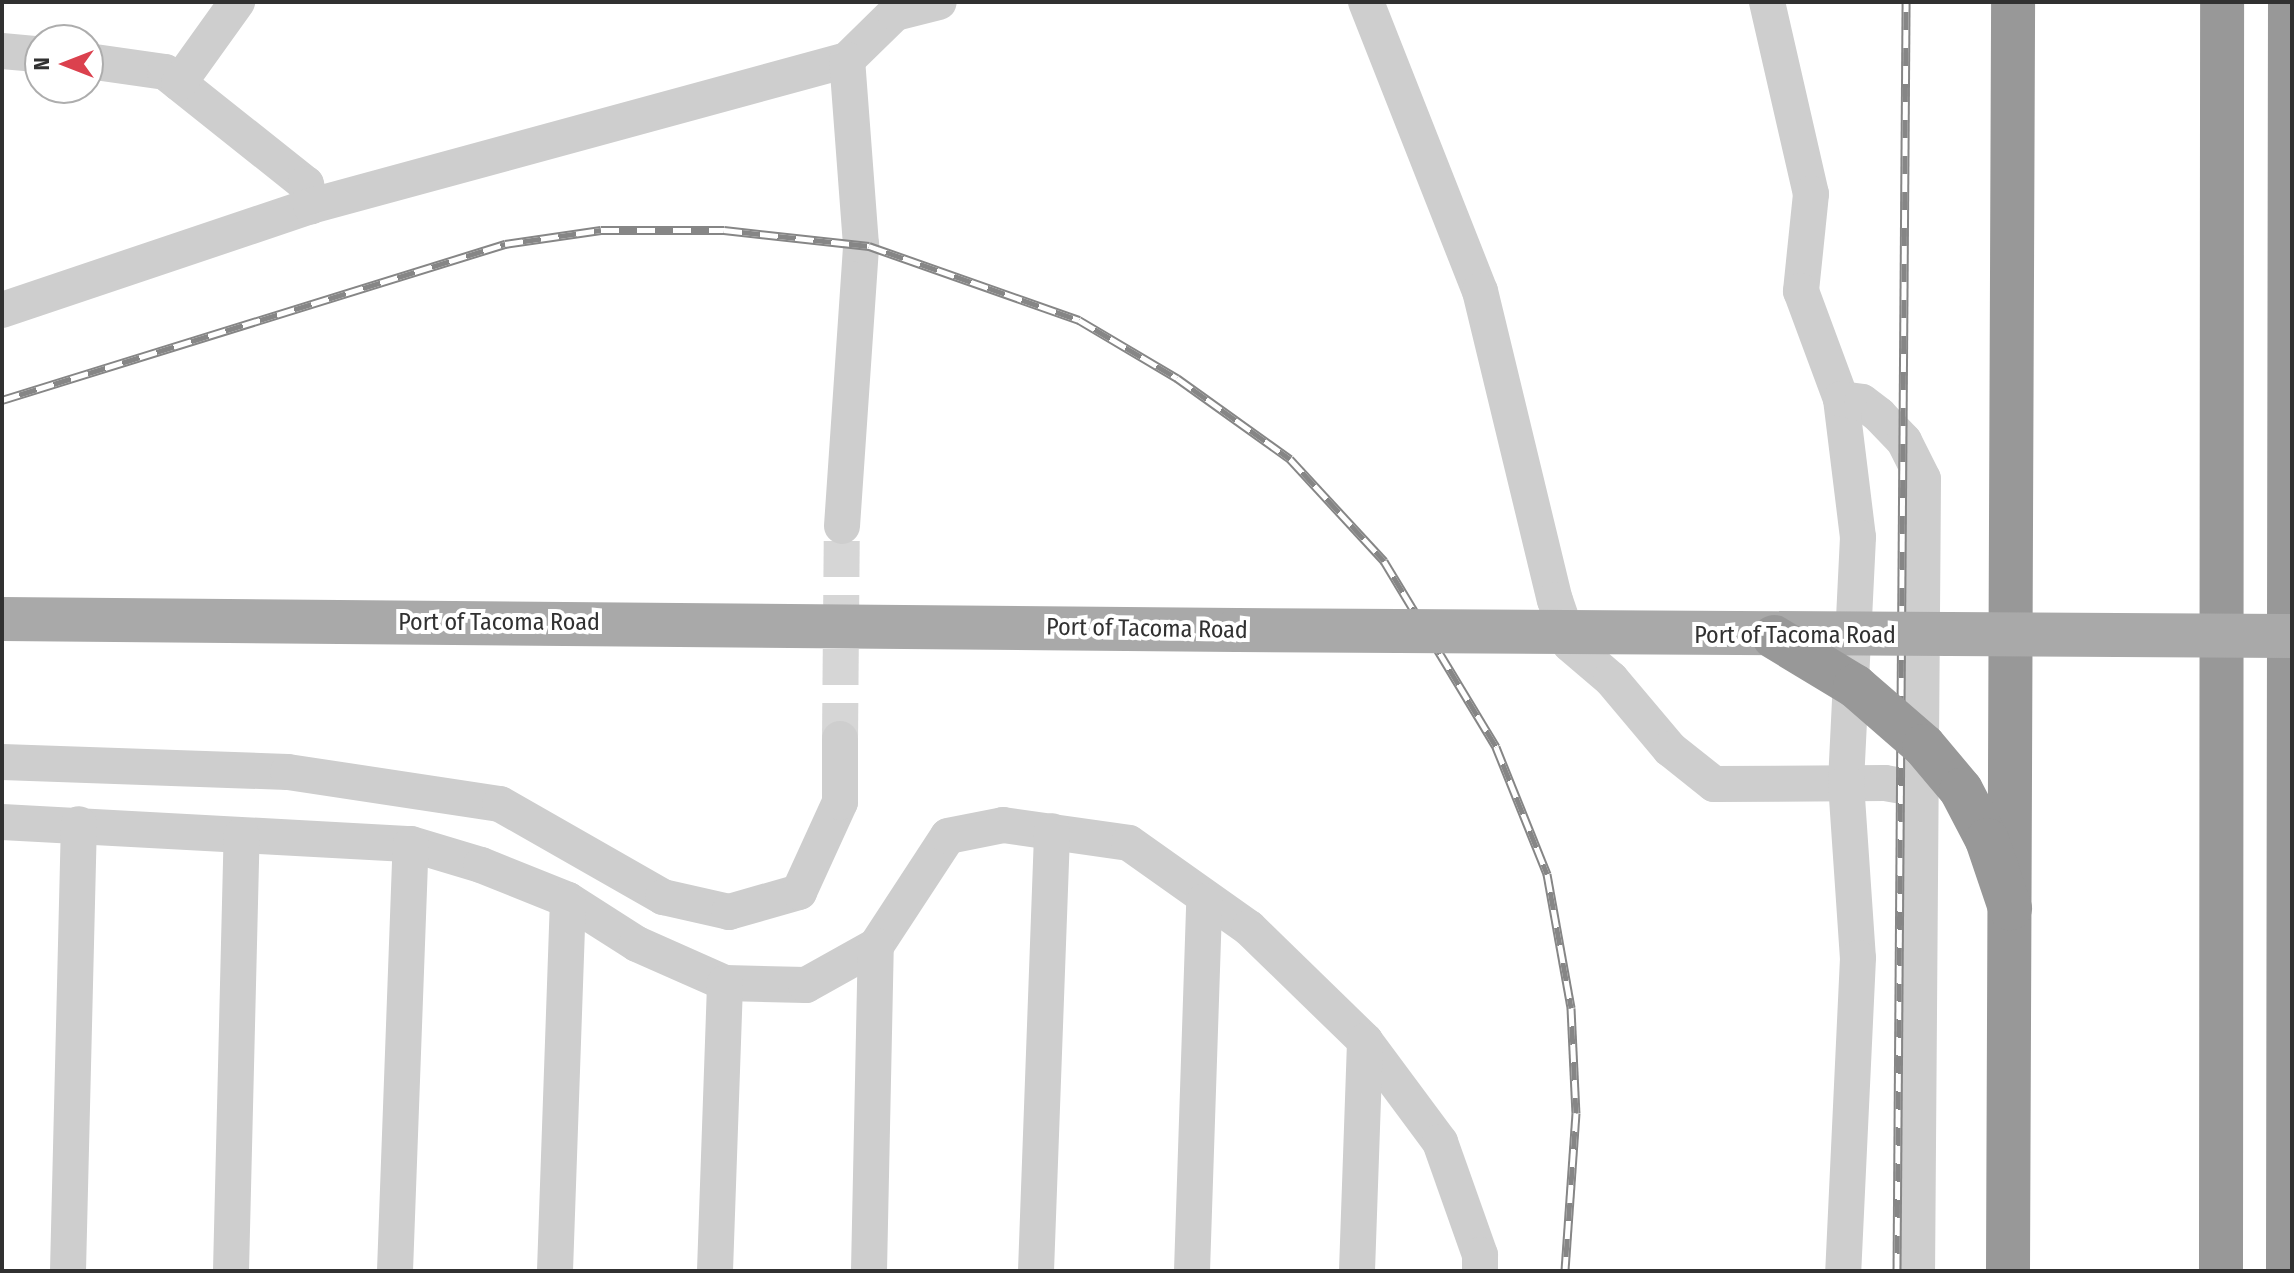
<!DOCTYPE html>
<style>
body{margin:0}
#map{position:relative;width:2294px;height:1273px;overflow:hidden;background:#fff;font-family:"Fira Sans Condensed",sans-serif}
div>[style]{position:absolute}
.minor-tunnel>*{height:36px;margin-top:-18px;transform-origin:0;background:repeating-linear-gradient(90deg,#d6d6d6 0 36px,transparent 0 54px)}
.minor>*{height:36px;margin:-18px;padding:0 18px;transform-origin:18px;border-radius:18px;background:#cecece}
.major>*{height:44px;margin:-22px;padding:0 22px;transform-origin:22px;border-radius:22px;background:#a9a9a9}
.highway>*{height:44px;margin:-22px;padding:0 22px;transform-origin:22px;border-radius:22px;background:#989898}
.rail>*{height:9px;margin-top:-4.5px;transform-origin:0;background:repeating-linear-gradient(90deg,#fff 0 18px,#868686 0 36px);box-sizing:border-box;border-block:2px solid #868686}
.major-bridge>*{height:44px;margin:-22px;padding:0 22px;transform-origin:22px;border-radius:22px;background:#a9a9a9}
.highway-bridge>*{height:44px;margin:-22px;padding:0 22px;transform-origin:22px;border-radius:22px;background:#989898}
span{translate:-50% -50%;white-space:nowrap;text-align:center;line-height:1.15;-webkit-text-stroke:8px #fff;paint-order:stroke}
.street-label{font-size:24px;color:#313131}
.frame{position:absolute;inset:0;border:4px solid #313131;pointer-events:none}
.north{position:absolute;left:24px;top:24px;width:80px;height:80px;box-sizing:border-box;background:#fff;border:2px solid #adadad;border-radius:50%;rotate:270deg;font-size:22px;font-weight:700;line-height:32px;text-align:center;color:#313131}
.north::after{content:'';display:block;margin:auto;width:28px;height:36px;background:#db414e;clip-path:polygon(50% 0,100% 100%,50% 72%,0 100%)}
</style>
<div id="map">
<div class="minor-tunnel">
<i style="left:840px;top:739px;width:213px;rotate:-89.5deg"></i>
</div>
<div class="minor">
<i style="left:1366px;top:2px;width:311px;rotate:68.5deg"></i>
<i style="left:1480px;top:291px;width:318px;rotate:76.4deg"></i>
<i style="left:1555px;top:600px;width:46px;rotate:71.2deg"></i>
<i style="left:1570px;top:644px;width:54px;rotate:40.5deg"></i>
<i style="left:1611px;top:679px;width:92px;rotate:49.9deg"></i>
<i style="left:1670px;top:749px;width:56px;rotate:38.5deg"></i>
<i style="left:1714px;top:784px;width:171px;rotate:-0.3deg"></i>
<i style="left:1885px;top:783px;width:36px;rotate:10deg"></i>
<i style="left:1767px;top:2px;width:197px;rotate:77.1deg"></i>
<i style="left:1811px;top:194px;width:98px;rotate:95.9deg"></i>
<i style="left:1801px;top:291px;width:115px;rotate:69.7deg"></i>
<i style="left:1841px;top:399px;width:139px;rotate:83deg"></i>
<i style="left:1858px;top:537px;width:246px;rotate:92.8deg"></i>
<i style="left:1846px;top:783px;width:175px;rotate:86.1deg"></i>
<i style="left:1858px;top:958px;width:313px;rotate:92.7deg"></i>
<i style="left:2px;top:51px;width:38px;rotate:5deg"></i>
<i style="left:88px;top:61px;width:78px;rotate:8.1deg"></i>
<i style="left:165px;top:72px;width:180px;rotate:38.5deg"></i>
<i style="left:306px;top:184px;width:23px;rotate:77deg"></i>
<i style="left:179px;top:83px;width:100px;rotate:-54.4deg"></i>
<i style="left:2px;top:310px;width:326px;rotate:-18.6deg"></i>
<i style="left:311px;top:206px;width:556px;rotate:-15.24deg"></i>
<i style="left:847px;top:60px;width:67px;rotate:-44.4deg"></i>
<i style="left:895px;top:13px;width:45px;rotate:-14deg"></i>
<i style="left:1841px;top:399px;width:21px;rotate:8deg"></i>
<i style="left:1862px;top:402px;width:21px;rotate:37deg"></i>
<i style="left:1879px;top:415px;width:36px;rotate:46deg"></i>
<i style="left:1904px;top:441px;width:42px;rotate:63.4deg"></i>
<i style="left:1923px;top:479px;width:792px;rotate:90.43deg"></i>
<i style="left:842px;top:526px;width:282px;rotate:-86.1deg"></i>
<i style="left:861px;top:245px;width:186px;rotate:-94.3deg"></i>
<i style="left:2px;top:762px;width:286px;rotate:2deg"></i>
<i style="left:288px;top:772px;width:214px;rotate:8.6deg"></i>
<i style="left:500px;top:804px;width:188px;rotate:29.7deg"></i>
<i style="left:663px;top:897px;width:68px;rotate:12.8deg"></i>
<i style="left:729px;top:912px;width:73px;rotate:-15.9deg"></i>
<i style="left:799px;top:892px;width:99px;rotate:-65.5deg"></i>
<i style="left:840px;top:802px;width:63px;rotate:-90deg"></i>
<i style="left:2px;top:822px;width:410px;rotate:3.1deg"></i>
<i style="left:411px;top:844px;width:73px;rotate:16.7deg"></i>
<i style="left:481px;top:865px;width:94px;rotate:21.9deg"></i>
<i style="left:568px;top:900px;width:82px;rotate:32.5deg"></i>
<i style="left:637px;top:944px;width:96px;rotate:23.9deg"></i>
<i style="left:725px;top:983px;width:81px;rotate:1.4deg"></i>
<i style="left:806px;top:985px;width:80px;rotate:-29.1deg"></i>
<i style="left:876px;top:946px;width:131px;rotate:-56.8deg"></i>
<i style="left:948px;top:836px;width:56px;rotate:-11.3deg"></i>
<i style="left:1003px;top:825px;width:127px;rotate:8.1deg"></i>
<i style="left:1129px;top:843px;width:147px;rotate:35.3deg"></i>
<i style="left:1249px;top:928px;width:162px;rotate:44.2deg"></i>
<i style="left:1365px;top:1041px;width:126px;rotate:53.4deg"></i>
<i style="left:1440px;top:1142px;width:120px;rotate:70.5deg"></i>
<i style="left:1480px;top:1255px;width:16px;rotate:90deg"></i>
<i style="left:68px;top:1271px;width:447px;rotate:-88.6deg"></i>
<i style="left:231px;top:1271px;width:435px;rotate:-88.6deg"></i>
<i style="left:395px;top:1271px;width:427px;rotate:-87.9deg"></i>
<i style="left:555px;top:1271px;width:371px;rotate:-88deg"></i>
<i style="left:715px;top:1271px;width:288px;rotate:-88deg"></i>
<i style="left:869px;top:1271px;width:325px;rotate:-88.8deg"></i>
<i style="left:1036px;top:1271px;width:440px;rotate:-87.9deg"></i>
<i style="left:1192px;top:1271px;width:370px;rotate:-88.1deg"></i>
<i style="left:1357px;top:1271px;width:230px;rotate:-88deg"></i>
</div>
<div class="major">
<i style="left:2px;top:619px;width:1235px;rotate:0.51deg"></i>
</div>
<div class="highway">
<i style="left:2008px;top:1271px;width:1269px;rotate:-89.77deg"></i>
<i style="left:2221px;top:1271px;width:1269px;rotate:-89.95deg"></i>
<i style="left:2288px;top:1271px;width:1269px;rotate:-89.91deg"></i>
</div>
<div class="rail">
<i style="left:2px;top:400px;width:527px;rotate:-17.23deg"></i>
<i style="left:505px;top:244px;width:97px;rotate:-8.3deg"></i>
<i style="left:601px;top:230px;width:123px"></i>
<i style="left:724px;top:230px;width:146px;rotate:6.3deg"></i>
<i style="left:869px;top:246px;width:223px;rotate:19.4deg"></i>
<i style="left:1079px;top:320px;width:114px;rotate:30.6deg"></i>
<i style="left:1177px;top:378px;width:139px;rotate:35.6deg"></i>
<i style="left:1290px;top:459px;width:139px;rotate:47.3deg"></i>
<i style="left:1384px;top:561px;width:217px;rotate:58.9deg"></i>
<i style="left:1496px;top:747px;width:137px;rotate:68.1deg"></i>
<i style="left:1547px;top:874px;width:136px;rotate:79.8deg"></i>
<i style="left:1571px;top:1008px;width:105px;rotate:87.3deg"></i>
<i style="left:1576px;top:1113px;width:158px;rotate:94deg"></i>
<i style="left:1897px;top:1271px;width:1269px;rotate:-89.59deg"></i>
</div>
<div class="major-bridge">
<i style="left:1237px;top:630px;width:1055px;rotate:0.33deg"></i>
</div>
<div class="highway-bridge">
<i style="left:1774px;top:637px;width:95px;rotate:31.2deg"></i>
<i style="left:1855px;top:686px;width:91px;rotate:41deg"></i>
<i style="left:1924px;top:746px;width:57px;rotate:49.9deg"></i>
<i style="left:1961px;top:790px;width:56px;rotate:62.5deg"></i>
<i style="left:1987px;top:840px;width:72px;rotate:71.3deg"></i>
</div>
<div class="street-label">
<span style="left:499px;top:623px">Port of Tacoma Road</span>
<span style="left:1147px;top:629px;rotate:1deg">Port of Tacoma Road</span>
<span style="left:1795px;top:636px">Port of Tacoma Road</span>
</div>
<div class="frame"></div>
<div class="north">N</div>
</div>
